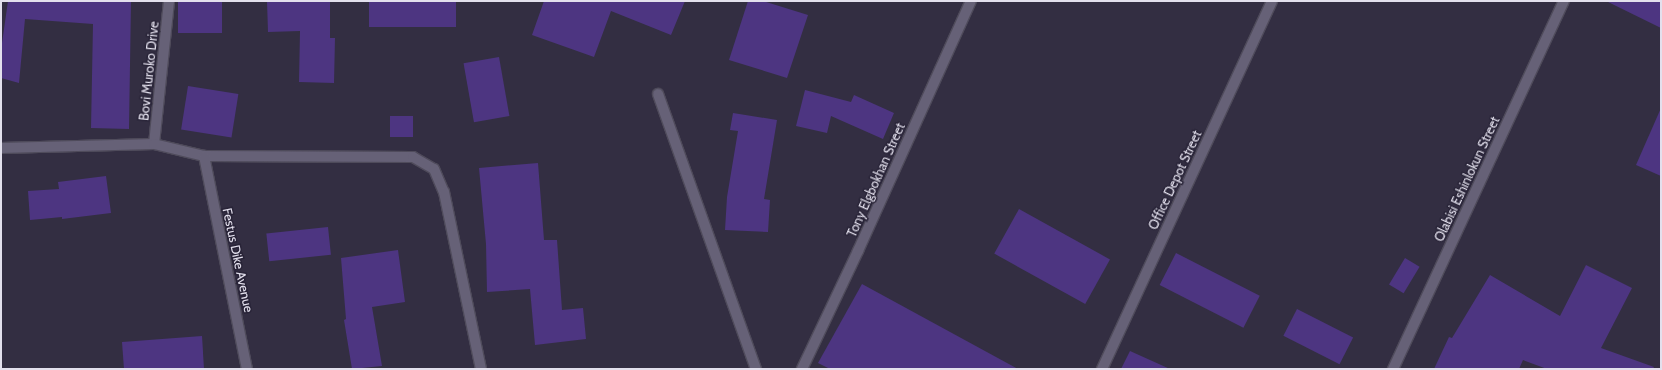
<!DOCTYPE html>
<style>
body{margin:0}
#map{position:relative;width:1662px;height:370px;overflow:hidden;background:#332e42;font-family:Cabin,sans-serif}
div>[style]{position:absolute}
.building>*{inset:0;background:#4d3581;transform-origin:0 0}
.roads{filter:drop-shadow(1px 0 #4f4b5b) drop-shadow(-1px 0 #4f4b5b) drop-shadow(0 1px #4f4b5b) drop-shadow(0 -1px #4f4b5b)}
.minor>*{height:10px;margin:-5px;padding:0 5px;transform-origin:5px;border-radius:5px;background:#666177}
span{translate:-50% -50%;white-space:nowrap;text-align:center;line-height:1.15;-webkit-text-stroke:3px #292438;paint-order:stroke}
.street-label{font-size:13px;color:#e3e0ed}
.frame{position:absolute;inset:0;border:2px solid #e3e0ed;pointer-events:none}
</style>
<div id="map">
<div class="building">
<i style="clip-path:polygon(8px 1px,131px 1px,129px 129px,91px 128px,93px 24px,25px 19px,19px 83px,1px 78px,1px 50px)"></i>
<i style="left:178px;top:1px;width:44px;height:32px"></i>
<i style="clip-path:polygon(267px 1px,330px 1px,330px 38px,335px 38px,334px 83px,299px 82px,300px 31px,268px 32px)"></i>
<i style="left:369px;top:1px;width:87px;height:26px"></i>
<i style="clip-path:polygon(544px 1px,685px 1px,671px 35px,611px 11px,594px 57px,532px 35px)"></i>
<i style="clip-path:polygon(748px 1px,763px 1px,808px 15px,787px 78px,729px 60px)"></i>
<i style="clip-path:polygon(1606px 1px,1661px 1px,1661px 28px)"></i>
<i style="left:499px;top:57px;width:60px;height:36px;rotate:80deg"></i>
<i style="left:188px;top:86px;width:51px;height:44px;rotate:9deg"></i>
<i style="clip-path:polygon(805px 90px,851px 102px,854px 95px,894px 113px,883px 139px,831px 116px,827px 133px,796px 126px)"></i>
<i style="clip-path:polygon(1661px 108px,1661px 176px,1636px 165px)"></i>
<i style="clip-path:polygon(733px 113px,777px 120px,764px 199px,770px 200px,768px 232px,725px 230px,727px 197px,738px 131px,730px 130px)"></i>
<i style="left:413px;top:116px;width:21px;height:23px;rotate:90deg"></i>
<i style="clip-path:polygon(538px 163px,544px 240px,557px 240px,562px 310px,583px 308px,586px 339px,535px 345px,530px 289px,487px 292px,486px 244px,479px 168px)"></i>
<i style="clip-path:polygon(106px 176px,111px 213px,62px 219px,62px 217px,30px 220px,28px 191px,59px 189px,58px 182px)"></i>
<i style="left:1019px;top:209px;width:104px;height:51px;rotate:29deg"></i>
<i style="left:328px;top:227px;width:28px;height:62px;rotate:84deg"></i>
<i style="clip-path:polygon(398px 250px,405px 302px,372px 307px,382px 366px,352px 369px,344px 320px,346px 319px,341px 258px)"></i>
<i style="left:1176px;top:253px;width:94px;height:36px;rotate:27deg"></i>
<i style="left:1405px;top:258px;width:17px;height:31px;rotate:31deg"></i>
<i style="clip-path:polygon(1586px 265px,1632px 288px,1601px 348px,1654px 367px,1653px 369px,1547px 369px,1523px 360px,1519px 369px,1434px 369px,1449px 337px,1452px 338px,1490px 275px,1560px 316px)"></i>
<i style="clip-path:polygon(862px 284px,1018px 369px,830px 369px,818px 363px)"></i>
<i style="left:1297px;top:309px;width:63px;height:30px;rotate:27deg"></i>
<i style="clip-path:polygon(202px 336px,204px 369px,124px 369px,122px 342px)"></i>
<i style="clip-path:polygon(1130px 351px,1170px 369px,1121px 369px)"></i>
</div>
<div class="roads">
<div class="minor">
<i style="left:658px;top:94px;width:292px;rotate:70.4deg"></i>
<i style="left:154px;top:144px;width:144px;rotate:-84deg"></i>
<i style="left:1px;top:148px;width:153px;rotate:-1.5deg"></i>
<i style="left:154px;top:144px;width:51px;rotate:13.5deg"></i>
<i style="left:204px;top:156px;width:209px;rotate:0.3deg"></i>
<i style="left:413px;top:157px;width:24px;rotate:30deg"></i>
<i style="left:434px;top:169px;width:25px;rotate:67deg"></i>
<i style="left:444px;top:192px;width:181px;rotate:78.2deg"></i>
<i style="left:204px;top:156px;width:217px;rotate:78.6deg"></i>
<i style="left:802px;top:369px;width:131px;rotate:-64.6deg"></i>
<i style="left:858px;top:251px;width:274px;rotate:-65.7deg"></i>
<i style="left:1102px;top:369px;width:405px;rotate:-65.2deg"></i>
<i style="left:1393px;top:369px;width:406px;rotate:-65.1deg"></i>
</div>
</div>
<div class="street-label">
<span style="left:149px;top:71px;rotate:-84deg">Bovi Muroko Drive</span>
<span style="left:1467px;top:179px;rotate:-65deg">Olabisi Eshinlokun Street</span>
<span style="left:876px;top:180px;rotate:-66deg">Tony Elgbokhan Street</span>
<span style="left:1175px;top:180px;rotate:-65deg">Office Depot Street</span>
<span style="left:238px;top:260px;rotate:78deg">Festus Dike Avenue</span>
</div>
<div class="frame"></div>
</div>
